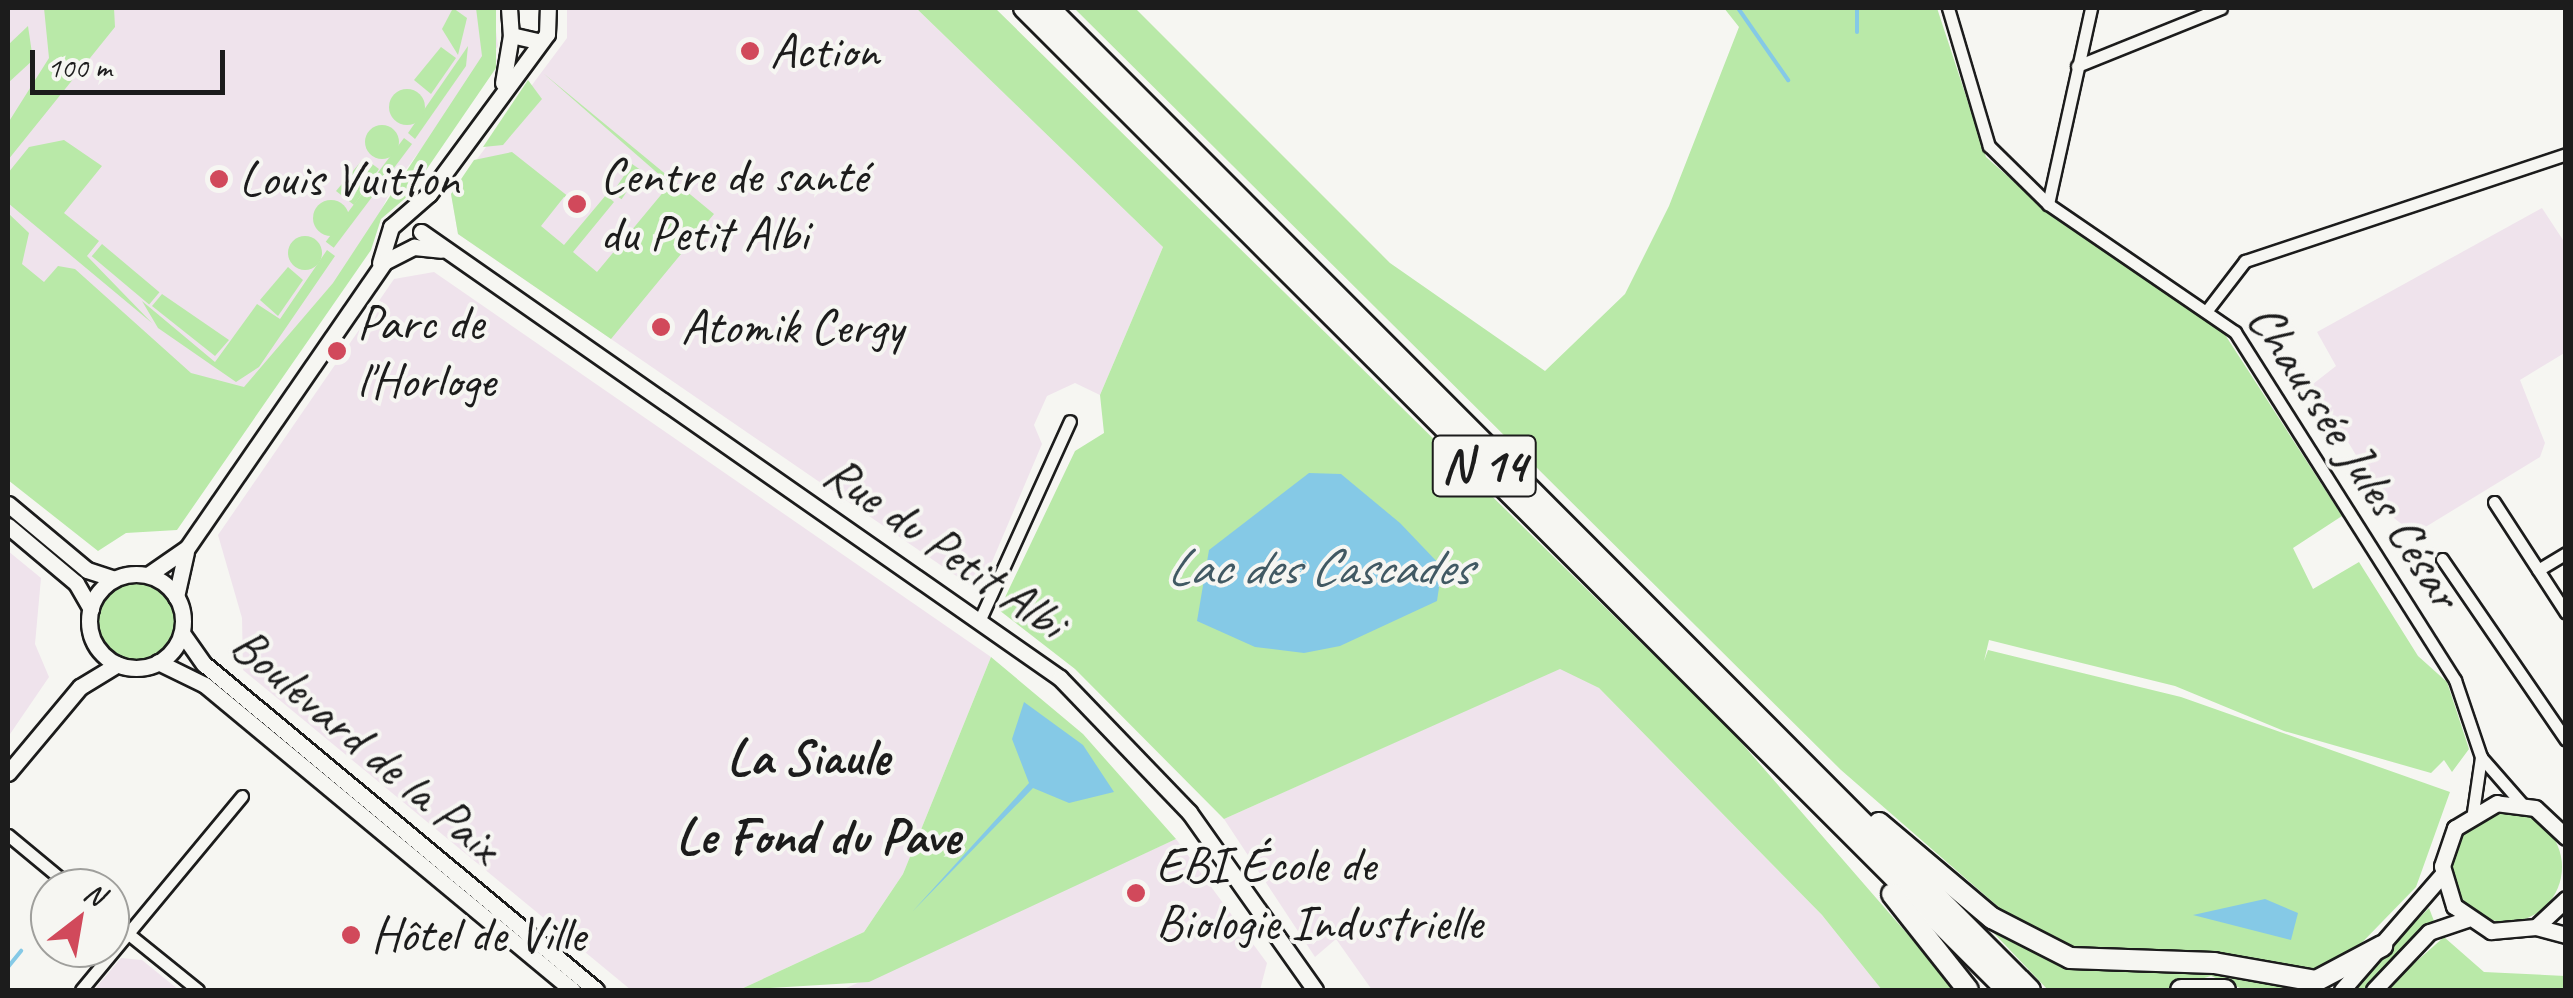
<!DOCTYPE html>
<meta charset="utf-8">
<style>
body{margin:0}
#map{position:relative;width:2573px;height:998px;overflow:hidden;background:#f6f6f2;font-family:Caveat,sans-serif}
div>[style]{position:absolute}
.built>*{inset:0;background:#efe3ec}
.green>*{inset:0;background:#b9e9a8;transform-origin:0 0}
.round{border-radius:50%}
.water>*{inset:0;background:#85c9e6}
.stream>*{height:4px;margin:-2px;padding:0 2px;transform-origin:2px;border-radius:2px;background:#85c9e6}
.roads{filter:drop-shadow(2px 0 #1c1c1c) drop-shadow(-2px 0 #1c1c1c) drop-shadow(0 2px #1c1c1c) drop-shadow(0 -2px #1c1c1c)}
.street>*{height:11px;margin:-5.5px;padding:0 5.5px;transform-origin:5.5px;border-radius:5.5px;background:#f6f6f2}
.secondary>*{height:15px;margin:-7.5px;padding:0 7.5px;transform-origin:7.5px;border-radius:7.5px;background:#f6f6f2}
.secondary>.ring{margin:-7.5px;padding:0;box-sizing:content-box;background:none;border:15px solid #f6f6f2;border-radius:50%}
.highway>*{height:20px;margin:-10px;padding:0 10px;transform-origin:10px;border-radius:10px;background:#f6f6f2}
.dots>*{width:28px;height:28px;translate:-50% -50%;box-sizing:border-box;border:5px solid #f6f6f2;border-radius:50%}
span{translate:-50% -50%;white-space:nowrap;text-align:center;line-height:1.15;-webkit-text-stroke:8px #f6f6f2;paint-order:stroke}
.shield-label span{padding:2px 8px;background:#f6f6f2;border:2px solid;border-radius:8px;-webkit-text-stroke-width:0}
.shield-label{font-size:48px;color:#1c1c1c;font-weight:700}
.poi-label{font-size:50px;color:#1c1c1c}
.left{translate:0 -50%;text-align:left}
.street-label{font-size:50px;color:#1c1c1c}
.water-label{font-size:52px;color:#415963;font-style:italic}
.neighbourhood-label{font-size:52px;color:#1c1c1c;font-weight:700}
.frame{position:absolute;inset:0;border:10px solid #1c1c1c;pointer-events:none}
.north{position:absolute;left:30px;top:868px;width:100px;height:100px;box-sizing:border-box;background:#f6f6f2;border:2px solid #9f9f9c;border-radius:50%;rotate:31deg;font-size:28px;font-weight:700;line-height:40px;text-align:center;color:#1c1c1c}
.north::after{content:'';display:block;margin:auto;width:35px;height:45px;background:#d1495b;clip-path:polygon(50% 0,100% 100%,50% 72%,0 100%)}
.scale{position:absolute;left:30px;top:50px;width:195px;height:45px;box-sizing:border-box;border:5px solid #1c1c1c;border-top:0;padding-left:12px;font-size:30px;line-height:35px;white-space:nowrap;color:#1c1c1c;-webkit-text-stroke:8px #f6f6f2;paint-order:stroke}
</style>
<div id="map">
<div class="built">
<i style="clip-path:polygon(8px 8px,493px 8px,498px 46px,392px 188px,364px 245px,180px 512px,8px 472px)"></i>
<i style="clip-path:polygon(567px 8px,916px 8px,1163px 247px,1100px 395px,1075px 383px,1047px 396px,1034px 425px,1042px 444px,983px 583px,971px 586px,458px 234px,451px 194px,567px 38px)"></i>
<i style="clip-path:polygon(2542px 208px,2565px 243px,2566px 352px,2520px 380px,2545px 443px,2540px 457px,2414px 534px,2394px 518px,2313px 384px,2336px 366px,2317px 332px)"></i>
<i style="clip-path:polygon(434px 272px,991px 657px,903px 874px,864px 932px,739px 990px,631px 990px,243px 670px,242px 618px,218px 535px,394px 279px)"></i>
<i style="clip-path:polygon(8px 551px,41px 578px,35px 644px,49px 677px,8px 737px)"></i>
<i style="clip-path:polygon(1560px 668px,1599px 688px,1822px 915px,1882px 990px,1372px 990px,1336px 939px,1315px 957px,1224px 819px)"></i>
<i style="clip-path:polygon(1176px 839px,1267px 963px,1260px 990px,842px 990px)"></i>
<i style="clip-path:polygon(121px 958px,142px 960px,179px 990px,94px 990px)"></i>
</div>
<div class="green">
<i style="clip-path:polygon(44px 8px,114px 8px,115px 27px,8px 160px,8px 123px,49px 58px)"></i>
<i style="clip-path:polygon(453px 8px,467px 18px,458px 55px,442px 29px)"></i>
<i style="clip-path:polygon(476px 8px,496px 8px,496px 68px,409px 195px,381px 219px,371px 250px,177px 530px,126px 533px,98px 551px,8px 480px,8px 213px,29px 233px,22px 264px,44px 282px,58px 266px,75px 269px,191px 373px,244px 387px,333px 283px,482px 56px)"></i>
<i style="clip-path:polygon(916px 8px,995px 8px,1732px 732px,1956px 990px,1882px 990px,1822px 915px,1599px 688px,1560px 669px,1224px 819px,1075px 669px,999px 610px,1075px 451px,1104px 433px,1100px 395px,1163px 247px)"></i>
<i style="clip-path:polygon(1074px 8px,1135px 8px,1390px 263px,1545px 371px,1625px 294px,1669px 206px,1739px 27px,1724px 8px,1937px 8px,1986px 157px,2057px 220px,2222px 330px,2342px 516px,2293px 548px,2313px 589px,2359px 562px,2418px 656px,2447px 682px,2469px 749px,2452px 772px,2444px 760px,2431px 773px,2284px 731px,2175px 686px,1989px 640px,1984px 661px,1988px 650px,2181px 697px,2450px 792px,2416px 887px,2346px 959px,2317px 969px,2220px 953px,2073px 948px,2018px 924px,1841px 770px)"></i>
<i style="clip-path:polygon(28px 26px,33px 60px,8px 83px,8px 45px)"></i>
<i style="clip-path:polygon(468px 46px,466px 66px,415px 139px,408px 133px)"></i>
<i style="clip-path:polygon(441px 47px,456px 58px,431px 94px,414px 80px)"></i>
<i style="clip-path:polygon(543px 73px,714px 214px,611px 339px,458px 234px,451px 194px,474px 160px,512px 152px,574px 201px,564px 197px,541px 226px,564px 245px,606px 195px,614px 202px,573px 252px,597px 272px,670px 184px)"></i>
<i style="clip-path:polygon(528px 80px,542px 99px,503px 145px,483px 147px)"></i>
<i class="round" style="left:389px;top:89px;width:36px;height:36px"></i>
<i class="round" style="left:365px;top:125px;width:34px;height:34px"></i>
<i style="left:404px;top:138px;width:10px;height:130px;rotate:37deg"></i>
<i style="clip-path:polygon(64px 140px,102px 166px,64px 213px,99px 241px,87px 256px,152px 323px,8px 203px,8px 173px,29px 147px)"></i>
<i style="clip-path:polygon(364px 158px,379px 169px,354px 205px,336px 191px)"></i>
<i style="left:632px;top:164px;width:11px;height:35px;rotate:34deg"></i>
<i class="round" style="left:313px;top:200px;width:36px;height:36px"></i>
<i class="round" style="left:288px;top:236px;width:34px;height:34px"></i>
<i style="left:102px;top:244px;width:75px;height:16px;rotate:40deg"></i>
<i style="clip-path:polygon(327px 250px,335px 256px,259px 367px,236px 382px,158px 328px,142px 301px,215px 362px,257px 304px,280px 319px)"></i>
<i style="clip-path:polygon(288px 267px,303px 280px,278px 316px,260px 300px)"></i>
<i style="clip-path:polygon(162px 294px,229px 340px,215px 356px,152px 306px)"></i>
<i class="round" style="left:96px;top:581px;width:80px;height:80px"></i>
<i style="clip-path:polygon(991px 657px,1083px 734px,1176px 839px,869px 982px,739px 990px,864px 932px,903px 874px)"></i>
<i class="round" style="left:2452px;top:812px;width:110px;height:110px"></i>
<i style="clip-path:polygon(2429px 908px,2434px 921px,2364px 990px,2347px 990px)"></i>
<i style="clip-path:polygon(1988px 927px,2077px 967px,2180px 967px,2319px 990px,2245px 990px,2211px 976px,2164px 990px,2048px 990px)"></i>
<i style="clip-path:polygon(2444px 937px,2484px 972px,2565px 976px,2565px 990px,2384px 990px)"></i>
</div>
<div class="water">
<i style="clip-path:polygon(1309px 473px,1341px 474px,1400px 523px,1442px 567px,1437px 601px,1340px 646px,1304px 653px,1255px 647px,1197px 621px,1209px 550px)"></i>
<i style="clip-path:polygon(1024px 702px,1083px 745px,1114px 792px,1069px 803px,1033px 788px,912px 912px,1029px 783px,1012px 739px)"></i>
<i style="clip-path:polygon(2265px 899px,2298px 913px,2291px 940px,2193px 915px)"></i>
</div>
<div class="stream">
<i style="left:1738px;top:8px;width:88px;rotate:55.2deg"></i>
<i style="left:1857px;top:8px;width:24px;rotate:90deg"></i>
<i style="left:8px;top:967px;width:21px;rotate:-51deg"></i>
</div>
<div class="roads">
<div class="street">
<i style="left:1948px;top:8px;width:144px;rotate:73.5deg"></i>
<i style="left:1989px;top:146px;width:83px;rotate:44.5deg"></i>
<i style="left:2048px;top:204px;width:227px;rotate:34.4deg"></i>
<i style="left:2235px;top:332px;width:412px;rotate:57.7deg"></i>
<i style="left:2455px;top:680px;width:81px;rotate:71.3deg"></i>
<i style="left:2481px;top:757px;width:62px;rotate:48.9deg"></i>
<i style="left:2077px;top:66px;width:155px;rotate:-21.9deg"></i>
<i style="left:2048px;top:204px;width:201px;rotate:-77.6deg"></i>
<i style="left:2208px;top:309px;width:61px;rotate:-52.4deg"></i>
<i style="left:2245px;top:261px;width:338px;rotate:-18.4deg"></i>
<i style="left:2494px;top:502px;width:132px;rotate:57deg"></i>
<i style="left:2442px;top:559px;width:219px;rotate:55.6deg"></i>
<i style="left:2538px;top:570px;width:33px;rotate:-31deg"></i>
<i style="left:981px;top:617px;width:215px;rotate:-65.6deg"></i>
<i style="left:2473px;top:812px;width:56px;rotate:-81.7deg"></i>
<i style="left:8px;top:835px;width:83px;rotate:39.6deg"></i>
<i style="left:110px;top:919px;width:113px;rotate:38.9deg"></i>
<i style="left:81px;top:990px;width:252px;rotate:-50.3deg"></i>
</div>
<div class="secondary">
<i style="left:509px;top:8px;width:27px;rotate:86deg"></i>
<i style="left:511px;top:35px;width:28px;rotate:13deg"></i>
<i style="left:503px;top:83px;width:49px;rotate:-80.5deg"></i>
<i style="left:421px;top:232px;width:779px;rotate:34.91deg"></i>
<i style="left:1060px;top:678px;width:186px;rotate:46.1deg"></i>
<i style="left:1189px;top:812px;width:218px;rotate:54.7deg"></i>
<i style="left:380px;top:263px;width:38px;rotate:-73deg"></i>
<i style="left:391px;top:227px;width:50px;rotate:-41deg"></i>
<i style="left:429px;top:194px;width:199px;rotate:-53.6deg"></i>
<i style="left:547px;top:34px;width:26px;rotate:-88deg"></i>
<i style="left:8px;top:504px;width:103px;rotate:39.9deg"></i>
<i style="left:87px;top:570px;width:28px;rotate:18deg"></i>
<i style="left:8px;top:526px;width:89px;rotate:40deg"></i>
<i style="left:76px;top:583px;width:30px;rotate:60deg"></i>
<i class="ring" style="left:89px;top:574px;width:79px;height:79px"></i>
<i style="left:148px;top:575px;width:47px;rotate:-34.7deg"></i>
<i style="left:187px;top:548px;width:347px;rotate:-55.4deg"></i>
<i style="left:384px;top:262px;width:34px;rotate:-27deg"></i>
<i style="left:414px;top:247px;width:27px;rotate:6deg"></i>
<i style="left:176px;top:597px;width:46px;rotate:-77.5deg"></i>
<i style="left:182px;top:633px;width:38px;rotate:55deg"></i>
<i style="left:204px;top:664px;width:510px;rotate:39.75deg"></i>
<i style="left:158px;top:662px;width:52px;rotate:26.1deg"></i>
<i style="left:205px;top:685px;width:478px;rotate:39.7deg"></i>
<i style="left:8px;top:773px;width:112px;rotate:-50.1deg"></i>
<i style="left:80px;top:687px;width:44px;rotate:-31.2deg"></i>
<i style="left:2566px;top:837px;width:42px;rotate:-136.9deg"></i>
<i style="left:2535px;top:808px;width:38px;rotate:-173deg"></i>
<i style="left:2497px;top:803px;width:49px;rotate:149.2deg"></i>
<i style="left:2455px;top:828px;width:40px;rotate:108.9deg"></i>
<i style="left:2442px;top:866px;width:42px;rotate:73.3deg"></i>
<i style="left:2454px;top:906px;width:45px;rotate:34deg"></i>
<i style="left:2491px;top:931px;width:45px;rotate:-5.1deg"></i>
<i style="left:2536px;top:927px;width:41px;rotate:-43deg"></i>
<i style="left:2536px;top:927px;width:31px;rotate:15deg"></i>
<i style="left:2342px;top:990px;width:152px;rotate:-49deg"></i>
<i style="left:2374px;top:990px;width:80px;rotate:-46.5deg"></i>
<i style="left:2429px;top:932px;width:40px;rotate:-18.9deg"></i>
</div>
<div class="highway">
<i style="left:1024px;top:8px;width:1389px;rotate:44.97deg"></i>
<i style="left:1049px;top:8px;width:1388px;rotate:45.03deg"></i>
<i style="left:1879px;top:823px;width:148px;rotate:40.1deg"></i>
<i style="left:1992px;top:918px;width:88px;rotate:27.1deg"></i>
<i style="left:2070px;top:958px;width:144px;rotate:2deg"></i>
<i style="left:2214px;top:963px;width:104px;rotate:10deg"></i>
<i style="left:2316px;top:981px;width:75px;rotate:-27.9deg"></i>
<i style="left:1892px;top:894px;width:122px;rotate:51.6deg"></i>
<i style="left:2181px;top:990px;width:44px"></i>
</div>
</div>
<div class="dots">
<i style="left:750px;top:51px;background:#d1495b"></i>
<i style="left:219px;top:179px;background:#d1495b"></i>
<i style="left:577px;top:204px;background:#d1495b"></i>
<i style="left:661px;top:327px;background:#d1495b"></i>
<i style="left:337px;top:351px;background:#d1495b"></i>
<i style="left:1136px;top:893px;background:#d1495b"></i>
<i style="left:351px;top:935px;background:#d1495b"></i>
</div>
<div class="shield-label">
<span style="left:1484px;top:466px">N 14</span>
</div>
<div class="poi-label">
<span class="left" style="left:770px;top:51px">Action</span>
<span class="left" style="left:600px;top:204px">Centre de santé<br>du Petit Albi</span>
<span class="left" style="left:239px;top:179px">Louis Vuitton</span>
<span class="left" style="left:357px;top:351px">Parc de<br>l'Horloge</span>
<span class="left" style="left:681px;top:327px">Atomik Cergy</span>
<span class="left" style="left:1156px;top:893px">EBI École de<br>Biologie Industrielle</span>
<span class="left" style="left:371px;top:935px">Hôtel de Ville</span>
</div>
<div class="street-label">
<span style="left:2355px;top:456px;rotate:57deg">Chaussée Jules César</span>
<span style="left:945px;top:547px;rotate:35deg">Rue du Petit Albi</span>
<span style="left:366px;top:745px;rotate:40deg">Boulevard de la Paix</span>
</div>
<div class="water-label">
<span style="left:1318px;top:568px">Lac des Cascades</span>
</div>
<div class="neighbourhood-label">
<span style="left:808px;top:758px">La Siaule</span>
<span style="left:818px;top:837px">Le Fond du Pave</span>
</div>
<div class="frame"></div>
<div class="north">N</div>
<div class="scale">100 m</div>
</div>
